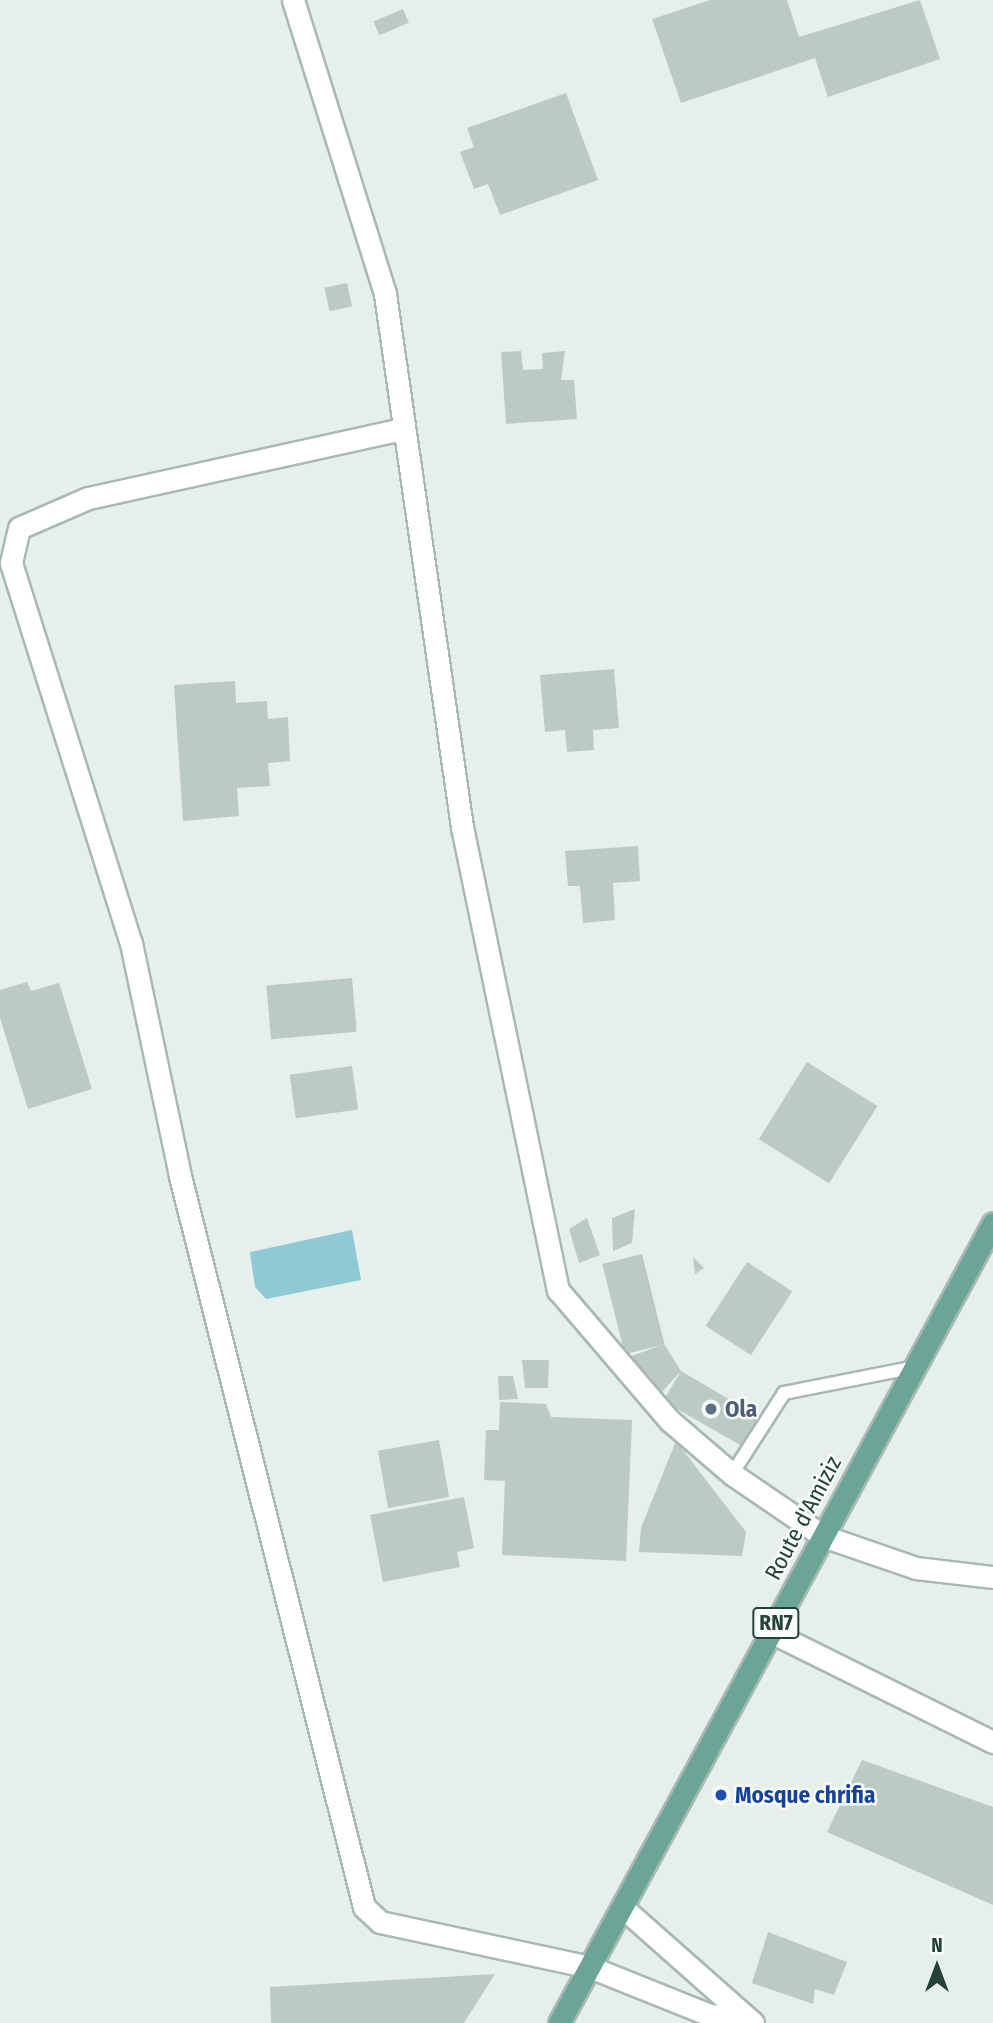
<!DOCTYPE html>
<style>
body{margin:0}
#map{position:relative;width:993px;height:2023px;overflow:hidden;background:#e6efeb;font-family:"Fira Sans Condensed",sans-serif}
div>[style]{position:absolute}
.water>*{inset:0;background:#8ec9d4}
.building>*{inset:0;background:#bbcac4;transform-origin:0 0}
.roads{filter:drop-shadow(2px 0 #a8b8b2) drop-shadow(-2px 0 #a8b8b2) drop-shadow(0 2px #a8b8b2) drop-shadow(0 -2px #a8b8b2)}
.service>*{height:12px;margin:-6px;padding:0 6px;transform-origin:6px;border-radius:6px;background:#fff}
.minor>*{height:21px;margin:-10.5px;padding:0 10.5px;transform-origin:10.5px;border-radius:10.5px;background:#fff}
.tertiary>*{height:21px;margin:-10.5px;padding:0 10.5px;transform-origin:10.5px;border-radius:10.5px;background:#fff}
.primary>*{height:21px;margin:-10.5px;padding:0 10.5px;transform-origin:10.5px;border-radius:10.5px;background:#6aa596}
.dots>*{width:19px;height:19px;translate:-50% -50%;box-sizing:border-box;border:4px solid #f7fbf9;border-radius:50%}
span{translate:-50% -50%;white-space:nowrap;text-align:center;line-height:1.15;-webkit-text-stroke:5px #f7fbf9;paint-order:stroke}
.shield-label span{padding:2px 5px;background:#f7fbf9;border:2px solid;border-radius:5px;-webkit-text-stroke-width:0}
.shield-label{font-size:21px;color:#24423a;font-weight:700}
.service-label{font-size:23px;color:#4e5e75;font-weight:700}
.left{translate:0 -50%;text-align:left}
.street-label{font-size:23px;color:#24423a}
.transit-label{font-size:23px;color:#164399;font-weight:700}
.north{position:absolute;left:902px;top:1932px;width:70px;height:70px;-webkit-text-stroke:5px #f7fbf9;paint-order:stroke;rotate:0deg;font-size:19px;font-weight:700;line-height:28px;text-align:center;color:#24423a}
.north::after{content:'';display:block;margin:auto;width:24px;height:32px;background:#24423a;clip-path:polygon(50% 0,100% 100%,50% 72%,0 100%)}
</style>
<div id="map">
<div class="water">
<i style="clip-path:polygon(352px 1230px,361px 1280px,266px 1299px,255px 1287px,250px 1252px)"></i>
</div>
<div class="building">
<i style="clip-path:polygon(710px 0,787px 0,799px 37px,920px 0,940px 59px,828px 97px,815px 58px,681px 103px,652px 19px)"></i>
<i style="left:403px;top:9px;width:15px;height:32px;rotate:67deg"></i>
<i style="clip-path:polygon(566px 93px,598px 180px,500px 215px,488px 184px,474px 189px,460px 152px,474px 147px,467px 128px)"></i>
<i style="left:347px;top:283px;width:24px;height:23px;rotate:78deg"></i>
<i style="clip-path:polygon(521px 351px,523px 370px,543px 369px,542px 353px,565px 351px,561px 380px,574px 380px,577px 419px,506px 424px,501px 352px)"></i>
<i style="clip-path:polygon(614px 669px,619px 728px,593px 730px,594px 750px,567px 752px,565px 730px,545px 732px,540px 675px)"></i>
<i style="clip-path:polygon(235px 681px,236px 703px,267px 701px,268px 719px,288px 717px,290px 761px,268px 763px,270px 786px,237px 788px,239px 816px,183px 821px,174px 685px)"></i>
<i style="clip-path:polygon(638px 846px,640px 881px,613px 883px,615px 920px,583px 923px,580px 886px,568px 886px,565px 851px)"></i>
<i style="left:352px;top:978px;width:54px;height:86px;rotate:85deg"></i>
<i style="clip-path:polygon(27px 982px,31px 991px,59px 983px,92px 1089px,28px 1109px,0 1018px,0 990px)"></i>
<i style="left:807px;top:1062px;width:83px;height:91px;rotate:32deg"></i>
<i style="left:352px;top:1066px;width:44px;height:63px;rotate:82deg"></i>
<i style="clip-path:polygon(635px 1209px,632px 1243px,613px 1251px,612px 1218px)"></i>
<i style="clip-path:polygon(587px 1218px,600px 1255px,579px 1263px,569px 1229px)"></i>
<i style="left:642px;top:1254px;width:93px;height:41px;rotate:76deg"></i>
<i style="clip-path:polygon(693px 1257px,704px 1268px,695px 1274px)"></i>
<i style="left:747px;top:1262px;width:54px;height:76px;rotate:33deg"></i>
<i style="clip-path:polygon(664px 1344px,681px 1371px,759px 1417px,742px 1446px,663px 1401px,681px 1371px,661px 1393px,629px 1357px)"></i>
<i style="clip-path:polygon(522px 1360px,549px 1360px,548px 1388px,525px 1388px)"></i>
<i style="clip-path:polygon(498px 1376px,513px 1376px,518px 1399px,499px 1400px)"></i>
<i style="clip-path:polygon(500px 1402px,546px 1404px,551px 1417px,632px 1420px,626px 1561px,502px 1555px,505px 1481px,484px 1480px,486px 1430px,499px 1430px)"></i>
<i style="left:439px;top:1440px;width:58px;height:62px;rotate:80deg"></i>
<i style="clip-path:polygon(676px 1441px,746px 1532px,742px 1556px,639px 1552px,641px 1528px)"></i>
<i style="clip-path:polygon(464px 1497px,474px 1548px,457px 1552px,460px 1567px,383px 1582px,370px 1515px)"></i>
<i style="clip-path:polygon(862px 1760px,993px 1807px,993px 1905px,827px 1832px)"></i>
<i style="clip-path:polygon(768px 1932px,847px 1962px,834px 1995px,815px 1989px,813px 2004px,752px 1983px)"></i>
<i style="clip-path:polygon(495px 1974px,464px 2023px,271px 2023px,270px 1987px)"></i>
</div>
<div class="roads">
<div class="service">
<i style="left:732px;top:1474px;width:96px;rotate:-57.3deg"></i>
<i style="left:784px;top:1393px;width:134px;rotate:-11.2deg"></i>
</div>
<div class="minor">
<i style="left:293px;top:0;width:308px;rotate:72.6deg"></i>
<i style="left:385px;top:294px;width:539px;rotate:81.78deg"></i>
<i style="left:462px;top:827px;width:473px;rotate:78.3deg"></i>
<i style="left:558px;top:1290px;width:171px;rotate:49.5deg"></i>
<i style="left:669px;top:1420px;width:83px;rotate:40.6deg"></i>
<i style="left:732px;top:1474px;width:110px;rotate:34.3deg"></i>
<i style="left:823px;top:1536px;width:98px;rotate:19deg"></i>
<i style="left:916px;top:1568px;width:78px;rotate:6.7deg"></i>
<i style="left:402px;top:429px;width:321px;rotate:167.6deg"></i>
<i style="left:88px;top:498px;width:75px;rotate:156.5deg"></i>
<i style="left:19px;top:528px;width:36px;rotate:103deg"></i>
<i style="left:11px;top:563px;width:398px;rotate:72.5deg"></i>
<i style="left:131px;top:943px;width:238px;rotate:78.1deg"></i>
<i style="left:180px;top:1176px;width:754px;rotate:75.87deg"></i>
<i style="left:364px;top:1907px;width:22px;rotate:43deg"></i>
<i style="left:380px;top:1922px;width:215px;rotate:12.1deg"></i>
<i style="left:771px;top:1632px;width:248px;rotate:26.4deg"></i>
</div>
<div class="tertiary">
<i style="left:622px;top:1907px;width:175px;rotate:41.5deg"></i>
<i style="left:590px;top:1967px;width:129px;rotate:21.8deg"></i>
<i style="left:710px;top:2015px;width:33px;rotate:5deg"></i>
</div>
<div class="primary">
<i style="left:559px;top:2023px;width:910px;rotate:-61.52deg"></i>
</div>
</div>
<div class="dots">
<i style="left:711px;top:1409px;background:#5c6f8a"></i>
<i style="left:721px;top:1795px;background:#1a4fb4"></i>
</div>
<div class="shield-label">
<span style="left:776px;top:1623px">RN7</span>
</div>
<div class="service-label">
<span class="left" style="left:725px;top:1409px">Ola</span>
</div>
<div class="street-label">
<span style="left:803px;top:1518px;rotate:-62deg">Route d'Amiziz</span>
</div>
<div class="transit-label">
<span class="left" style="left:735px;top:1795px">Mosque chrifia</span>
</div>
<div class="north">N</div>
</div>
